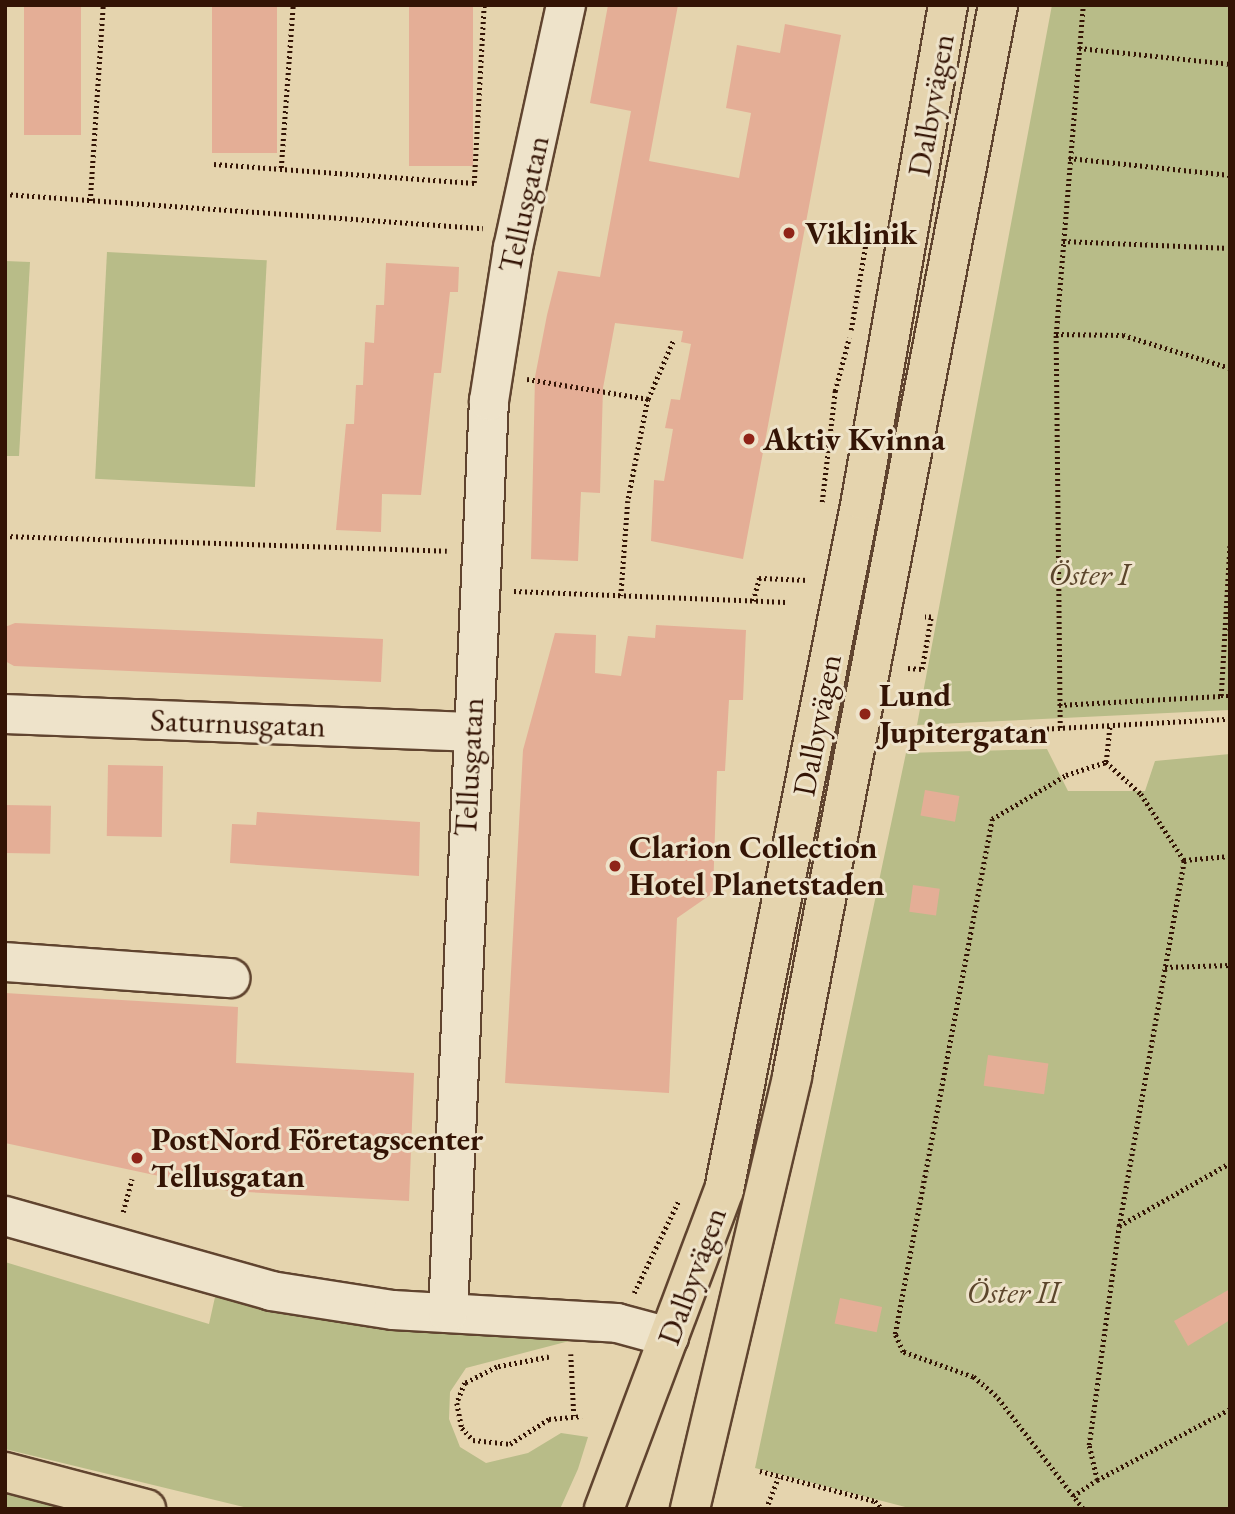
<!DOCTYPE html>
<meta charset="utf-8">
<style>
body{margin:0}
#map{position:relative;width:1235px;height:1514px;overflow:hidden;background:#e5d4ae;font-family:"EB Garamond",serif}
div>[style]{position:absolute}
.green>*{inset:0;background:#b8bc88;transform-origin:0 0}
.building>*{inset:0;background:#e4ae96;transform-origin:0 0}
.path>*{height:4.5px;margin-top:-2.25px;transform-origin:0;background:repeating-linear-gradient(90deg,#341405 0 2px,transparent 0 5.5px)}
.roads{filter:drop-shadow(2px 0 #60442f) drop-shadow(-2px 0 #60442f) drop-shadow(0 2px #60442f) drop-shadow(0 -2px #60442f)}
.minor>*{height:38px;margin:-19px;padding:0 19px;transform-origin:19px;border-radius:19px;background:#eee3ca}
.major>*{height:38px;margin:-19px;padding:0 19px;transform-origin:19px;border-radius:19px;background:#e5d4ae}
.highway>*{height:38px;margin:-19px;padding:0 19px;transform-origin:19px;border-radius:19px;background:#e5d4ae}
.dots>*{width:19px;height:19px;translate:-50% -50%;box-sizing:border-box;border:4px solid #eee3ca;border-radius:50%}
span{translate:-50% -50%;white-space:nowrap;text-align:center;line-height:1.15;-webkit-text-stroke:6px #eee3ca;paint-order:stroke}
.street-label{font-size:32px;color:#341405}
.poi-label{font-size:32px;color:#341405;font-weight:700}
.left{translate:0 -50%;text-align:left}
.park-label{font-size:32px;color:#5c462c;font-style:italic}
.frame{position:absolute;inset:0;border:7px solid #341405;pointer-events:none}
</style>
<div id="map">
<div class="green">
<i style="clip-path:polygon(1052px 5px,1230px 5px,1230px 710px,917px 725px)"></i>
<i style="left:107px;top:252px;width:160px;height:227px;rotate:3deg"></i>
<i style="clip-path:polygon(5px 261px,30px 262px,19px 456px,5px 456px)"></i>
<i style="clip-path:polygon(1047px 749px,1068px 791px,1145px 791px,1155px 761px,1230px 754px,1230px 1509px,913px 1509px,755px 1468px,906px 753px)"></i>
<i style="clip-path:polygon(5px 1262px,209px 1324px,215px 1297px,391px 1328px,577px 1339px,466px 1368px,450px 1392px,449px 1419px,460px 1447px,486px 1463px,528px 1453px,561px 1433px,588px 1437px,578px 1469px,560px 1509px,252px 1509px,5px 1449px)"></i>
<i style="clip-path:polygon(5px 1493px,72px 1509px,5px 1509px)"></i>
</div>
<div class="building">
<i style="left:24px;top:5px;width:57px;height:130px"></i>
<i style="left:212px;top:5px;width:65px;height:148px"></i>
<i style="left:409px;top:5px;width:64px;height:161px"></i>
<i style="clip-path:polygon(608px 5px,678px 5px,649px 161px,739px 178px,751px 113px,726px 108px,737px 45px,780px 53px,785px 24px,841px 35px,743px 559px,651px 541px,654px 480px,664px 481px,673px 429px,665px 428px,671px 399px,680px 400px,691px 344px,681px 342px,683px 331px,615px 323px,603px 388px,600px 493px,581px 492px,578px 561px,531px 559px,535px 377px,547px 315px,558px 271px,600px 277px,631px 111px,590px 103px)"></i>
<i style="clip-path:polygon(386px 263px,459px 267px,458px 292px,450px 292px,441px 373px,434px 373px,421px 495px,382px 494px,381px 532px,336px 530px,346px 424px,354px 424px,356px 385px,363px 385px,365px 342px,374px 343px,376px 305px,384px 305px)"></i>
<i style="clip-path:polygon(15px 623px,383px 639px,381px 682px,14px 666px,5px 661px,5px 627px)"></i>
<i style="clip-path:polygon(656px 625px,746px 630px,743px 700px,729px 700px,725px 771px,717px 771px,713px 893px,677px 918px,669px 1093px,505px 1083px,523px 750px,555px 633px,596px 635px,595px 673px,621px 676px,628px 636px,655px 638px)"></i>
<i style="left:108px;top:765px;width:55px;height:71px;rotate:1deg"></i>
<i style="left:925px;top:790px;width:35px;height:26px;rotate:10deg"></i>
<i style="left:5px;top:805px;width:46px;height:48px;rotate:1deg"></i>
<i style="clip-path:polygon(257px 812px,420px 822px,419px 876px,230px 863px,232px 824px,256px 825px)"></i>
<i style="left:913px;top:885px;width:27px;height:27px;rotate:8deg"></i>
<i style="clip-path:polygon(5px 993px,238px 1007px,236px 1063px,414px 1073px,409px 1201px,229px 1191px,5px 1143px)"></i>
<i style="left:988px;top:1055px;width:61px;height:31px;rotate:8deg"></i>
<i style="clip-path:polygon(1230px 1289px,1230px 1320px,1188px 1346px,1174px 1321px)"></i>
<i style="left:840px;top:1298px;width:43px;height:26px;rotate:12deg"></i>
</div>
<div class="path">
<i style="left:1079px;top:48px;width:152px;rotate:6deg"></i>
<i style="left:1069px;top:158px;width:162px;rotate:6deg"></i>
<i style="left:214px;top:164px;width:261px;rotate:4.2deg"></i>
<i style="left:474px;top:183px;width:178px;rotate:-86.8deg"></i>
<i style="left:281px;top:168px;width:163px;rotate:-85.8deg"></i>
<i style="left:5px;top:194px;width:479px;rotate:4.1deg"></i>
<i style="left:90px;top:201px;width:196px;rotate:-86.2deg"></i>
<i style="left:1063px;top:241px;width:167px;rotate:2.4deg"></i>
<i style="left:851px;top:330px;width:89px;rotate:-80.3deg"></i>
<i style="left:1056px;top:334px;width:67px;rotate:0.9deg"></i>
<i style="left:1123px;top:335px;width:112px;rotate:17.1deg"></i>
<i style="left:527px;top:379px;width:123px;rotate:9.4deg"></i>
<i style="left:648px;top:399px;width:104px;rotate:101.1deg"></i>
<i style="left:628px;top:501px;width:95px;rotate:94.2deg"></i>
<i style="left:648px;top:399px;width:63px;rotate:-66.7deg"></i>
<i style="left:822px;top:502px;width:112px;rotate:-83.3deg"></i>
<i style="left:835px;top:391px;width:55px;rotate:-75.2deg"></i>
<i style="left:5px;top:536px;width:442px;rotate:1.9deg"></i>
<i style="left:514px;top:591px;width:272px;rotate:2.3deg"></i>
<i style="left:753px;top:601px;width:24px;rotate:-75deg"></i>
<i style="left:759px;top:578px;width:49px;rotate:2.3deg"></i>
<i style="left:908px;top:668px;width:14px;rotate:4deg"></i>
<i style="left:922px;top:669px;width:53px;rotate:-80.2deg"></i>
<i style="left:931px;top:617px;width:6px;rotate:180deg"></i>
<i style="left:1221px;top:696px;width:9px"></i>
<i style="left:1059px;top:705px;width:162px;rotate:-3.2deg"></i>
<i style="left:1221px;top:696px;width:154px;rotate:-86.7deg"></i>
<i style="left:1060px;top:728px;width:394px;rotate:-90.6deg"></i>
<i style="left:1056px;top:334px;width:330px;rotate:-85.3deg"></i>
<i style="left:893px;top:737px;width:337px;rotate:-3.1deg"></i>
<i style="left:1106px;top:762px;width:47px;rotate:42.4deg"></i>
<i style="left:1141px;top:794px;width:79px;rotate:56.9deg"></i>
<i style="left:1184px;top:860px;width:46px;rotate:-5deg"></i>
<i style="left:1106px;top:762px;width:37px;rotate:-84deg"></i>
<i style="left:1165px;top:967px;width:65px;rotate:-1.8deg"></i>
<i style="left:123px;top:1212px;width:34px;rotate:-75deg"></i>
<i style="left:1119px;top:1226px;width:128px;rotate:-29.6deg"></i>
<i style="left:634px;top:1293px;width:103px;rotate:-64.2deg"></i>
<i style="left:571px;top:1354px;width:62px;rotate:87.2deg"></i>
<i style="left:549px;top:1357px;width:53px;rotate:169.1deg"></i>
<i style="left:497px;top:1367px;width:36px;rotate:153deg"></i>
<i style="left:465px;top:1383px;width:22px;rotate:112deg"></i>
<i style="left:457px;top:1403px;width:25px;rotate:79deg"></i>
<i style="left:462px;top:1428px;width:16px;rotate:47deg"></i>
<i style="left:473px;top:1440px;width:37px;rotate:6deg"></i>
<i style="left:510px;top:1444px;width:46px;rotate:-32.7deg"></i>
<i style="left:549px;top:1419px;width:33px;rotate:-5deg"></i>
<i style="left:760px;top:1471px;width:119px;rotate:14.6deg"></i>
<i style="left:875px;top:1501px;width:11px;rotate:49deg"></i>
<i style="left:1097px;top:1480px;width:151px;rotate:-28.1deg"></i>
<i style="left:1073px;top:1496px;width:29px;rotate:-34deg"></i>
<i style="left:1097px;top:1480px;width:36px;rotate:-103deg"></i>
<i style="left:1089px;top:1445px;width:221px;rotate:-82.2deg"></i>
<i style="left:1119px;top:1226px;width:372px;rotate:-79.9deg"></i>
<i style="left:766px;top:1509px;width:34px;rotate:-69deg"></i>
<i style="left:1083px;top:1509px;width:143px;rotate:-127.6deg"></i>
<i style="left:996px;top:1396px;width:30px;rotate:-140deg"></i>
<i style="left:973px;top:1377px;width:74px;rotate:-160.3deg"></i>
<i style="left:903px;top:1352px;width:20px;rotate:-114deg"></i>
<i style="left:895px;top:1334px;width:524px;rotate:-79.33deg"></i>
<i style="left:992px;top:819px;width:86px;rotate:-30.7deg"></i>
<i style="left:1066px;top:775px;width:42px;rotate:-18deg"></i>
</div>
<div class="roads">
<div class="minor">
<i style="left:5px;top:714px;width:466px;rotate:2.2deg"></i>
<i style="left:5px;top:962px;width:226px;rotate:4.1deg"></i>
<i style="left:5px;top:1216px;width:276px;rotate:15.7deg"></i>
<i style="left:271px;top:1291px;width:123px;rotate:8.9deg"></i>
<i style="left:393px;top:1310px;width:224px;rotate:3.3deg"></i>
<i style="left:617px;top:1323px;width:54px;rotate:15.1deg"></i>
<i style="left:448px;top:1313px;width:913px;rotate:-87.43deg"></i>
<i style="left:489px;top:401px;width:155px;rotate:-81.1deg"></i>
<i style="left:513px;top:248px;width:249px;rotate:-77.7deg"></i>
</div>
<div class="major">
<i style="left:604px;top:1509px;width:341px;rotate:-69.4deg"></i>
<i style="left:724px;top:1190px;width:703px;rotate:-78.77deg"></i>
<i style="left:861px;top:500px;width:503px;rotate:-80.03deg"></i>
<i style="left:690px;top:1509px;width:445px;rotate:-76.7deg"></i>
<i style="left:792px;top:1076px;width:1091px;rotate:-79.11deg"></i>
</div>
<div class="highway">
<i style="left:5px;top:1472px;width:146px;rotate:14.7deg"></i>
</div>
</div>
<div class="dots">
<i style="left:789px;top:233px;background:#8f2418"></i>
<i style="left:749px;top:439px;background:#8f2418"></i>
<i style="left:865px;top:714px;background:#8f2418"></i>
<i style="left:615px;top:866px;background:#8f2418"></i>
<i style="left:137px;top:1158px;background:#8f2418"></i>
</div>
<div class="street-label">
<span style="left:931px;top:105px;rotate:-80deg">Dalbyvägen</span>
<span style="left:524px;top:204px;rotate:-78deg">Tellusgatan</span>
<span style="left:238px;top:723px;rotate:2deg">Saturnusgatan</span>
<span style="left:817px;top:725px;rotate:-79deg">Dalbyvägen</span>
<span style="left:469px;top:767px;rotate:-87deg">Tellusgatan</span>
<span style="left:692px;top:1276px;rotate:-70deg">Dalbyvägen</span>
</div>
<div class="poi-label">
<span class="left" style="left:805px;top:233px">Viklinik</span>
<span class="left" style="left:763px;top:439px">Aktiv Kvinna</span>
<span class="left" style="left:879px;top:714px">Lund<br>Jupitergatan</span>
<span class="left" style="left:629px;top:866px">Clarion Collection<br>Hotel Planetstaden</span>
<span class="left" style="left:151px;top:1158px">PostNord Företagscenter<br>Tellusgatan</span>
</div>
<div class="park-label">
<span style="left:1089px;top:574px">Öster I</span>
<span style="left:1013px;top:1292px">Öster II</span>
</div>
<div class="frame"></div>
</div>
